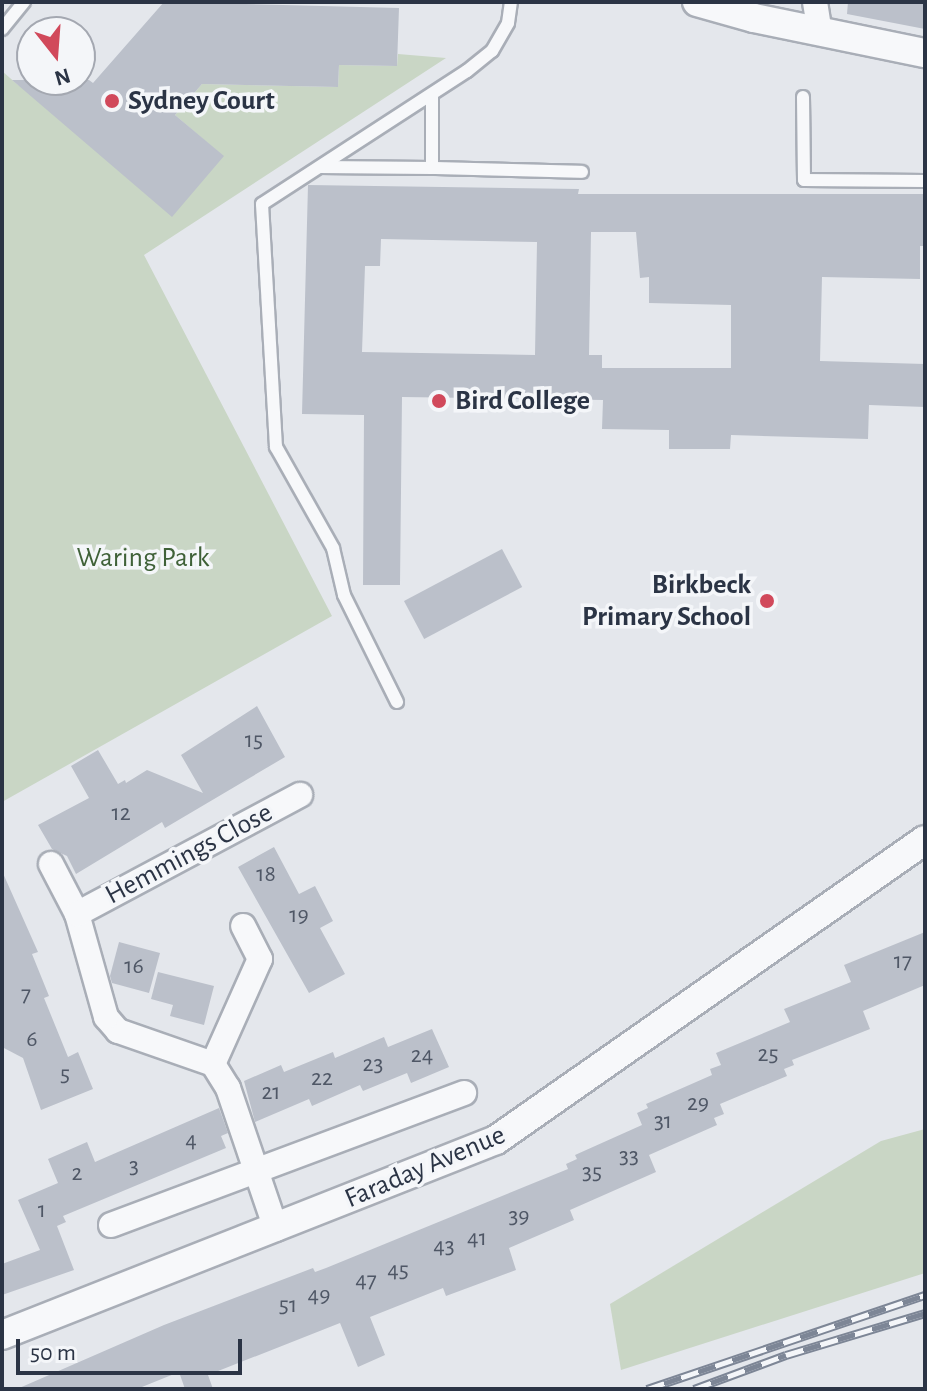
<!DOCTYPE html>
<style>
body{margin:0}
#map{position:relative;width:927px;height:1391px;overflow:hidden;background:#e4e7ec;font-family:"Alegreya Sans",sans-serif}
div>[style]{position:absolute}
.green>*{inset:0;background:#c9d6c5}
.building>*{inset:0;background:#bbc0ca;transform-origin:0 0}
.roads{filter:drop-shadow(2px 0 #a9aeb7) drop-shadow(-2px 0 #a9aeb7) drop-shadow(0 2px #a9aeb7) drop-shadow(0 -2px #a9aeb7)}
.service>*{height:12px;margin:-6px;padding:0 6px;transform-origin:6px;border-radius:6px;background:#f7f8fa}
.minor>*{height:24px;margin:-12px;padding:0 12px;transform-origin:12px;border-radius:12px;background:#f7f8fa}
.tertiary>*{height:28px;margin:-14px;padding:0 14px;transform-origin:14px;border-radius:14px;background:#f7f8fa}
.rail>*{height:9px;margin-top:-4.5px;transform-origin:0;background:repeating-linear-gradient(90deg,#f4f6f9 0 18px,#7d8696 0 36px);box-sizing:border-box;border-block:2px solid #7d8696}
.dots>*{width:22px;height:22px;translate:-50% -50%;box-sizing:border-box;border:4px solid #f4f6f9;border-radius:50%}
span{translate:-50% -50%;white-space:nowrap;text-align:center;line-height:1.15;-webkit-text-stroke:7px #f4f6f9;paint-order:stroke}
.number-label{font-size:24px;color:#4f5766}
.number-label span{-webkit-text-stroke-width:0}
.poi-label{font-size:28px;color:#2b3445;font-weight:700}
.left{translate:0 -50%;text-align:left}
.right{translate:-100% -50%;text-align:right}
.park-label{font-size:28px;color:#3f6138}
.street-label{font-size:28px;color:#2b3445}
.frame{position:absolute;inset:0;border:4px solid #2b3445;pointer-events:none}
.north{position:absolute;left:16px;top:16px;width:80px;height:80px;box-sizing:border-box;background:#f4f6f9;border:2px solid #a4a8b1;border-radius:50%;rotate:163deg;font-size:22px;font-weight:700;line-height:32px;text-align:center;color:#2b3445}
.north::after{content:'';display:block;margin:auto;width:28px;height:36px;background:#d1495b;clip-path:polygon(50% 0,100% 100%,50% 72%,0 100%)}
.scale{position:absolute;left:16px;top:1339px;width:226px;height:36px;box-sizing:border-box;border:4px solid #2b3445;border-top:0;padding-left:10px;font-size:24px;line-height:28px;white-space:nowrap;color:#2b3445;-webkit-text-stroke:6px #f4f6f9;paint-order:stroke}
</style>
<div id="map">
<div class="green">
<i style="clip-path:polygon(398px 54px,446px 58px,144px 255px,332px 616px,2px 802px,2px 71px,18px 85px,223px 156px,175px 115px,202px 84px,338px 87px,339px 65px,397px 66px)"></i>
<i style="clip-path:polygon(925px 1129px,925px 1273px,621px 1370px,610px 1304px,881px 1141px)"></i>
</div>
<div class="building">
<i style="clip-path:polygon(164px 2px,399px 8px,397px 66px,339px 65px,338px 87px,202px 84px,175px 115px,224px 156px,172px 217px,12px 80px,89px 80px,93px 83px)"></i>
<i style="clip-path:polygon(848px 2px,925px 2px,925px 29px,847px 14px)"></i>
<i style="clip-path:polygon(evenodd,308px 185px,579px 189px,578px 194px,925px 194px,925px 246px,920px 246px,920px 279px,822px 277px,820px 361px,925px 364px,925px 407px,869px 405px,868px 439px,731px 435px,730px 449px,669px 449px,669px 430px,602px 429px,603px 400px,402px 397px,400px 585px,363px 585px,364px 415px,302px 414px,308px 185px,591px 232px,636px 232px,640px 278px,649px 277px,649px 303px,731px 305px,731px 368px,602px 368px,602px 355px,589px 355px,591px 232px,308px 185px,381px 239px,537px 242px,535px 355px,362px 352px,365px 266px,380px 266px,381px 239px)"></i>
<i style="left:502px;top:549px;width:43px;height:111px;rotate:62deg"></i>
<i style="clip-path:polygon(257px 706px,285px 757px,165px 828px,162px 822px,76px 874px,67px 856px,52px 849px,38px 825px,89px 798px,71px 766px,98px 750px,118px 784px,125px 780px,126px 783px,147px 770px,203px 793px,181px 755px)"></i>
<i style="clip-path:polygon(274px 847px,299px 894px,315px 886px,333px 921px,320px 928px,345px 974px,309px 993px,238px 867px)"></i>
<i style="clip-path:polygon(2px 871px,38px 952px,32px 954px,49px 996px,44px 998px,68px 1057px,78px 1052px,93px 1089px,41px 1110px,23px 1058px,2px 1047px)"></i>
<i style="clip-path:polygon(925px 932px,925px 985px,863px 1011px,870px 1029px,792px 1060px,794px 1065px,784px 1069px,787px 1076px,720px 1104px,724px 1114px,714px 1118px,717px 1125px,649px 1155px,656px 1172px,570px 1210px,574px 1220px,509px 1248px,516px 1270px,446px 1296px,443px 1288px,370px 1317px,385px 1355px,358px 1367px,340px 1323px,208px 1375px,213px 1389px,185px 1389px,179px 1372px,137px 1389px,17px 1389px,164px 1325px,313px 1268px,315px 1272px,326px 1268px,568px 1169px,566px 1164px,577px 1159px,575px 1155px,642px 1125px,637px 1113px,648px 1108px,646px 1104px,712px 1075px,710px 1069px,721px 1065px,716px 1053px,790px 1022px,784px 1009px,851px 982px,844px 965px)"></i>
<i style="clip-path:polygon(119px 942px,160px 953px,149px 993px,112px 983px,110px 976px)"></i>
<i style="clip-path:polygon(158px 972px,214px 986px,204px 1025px,170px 1016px,173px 1005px,151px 999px)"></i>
<i style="clip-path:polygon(432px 1029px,449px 1067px,411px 1083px,407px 1073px,363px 1091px,360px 1085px,312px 1106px,309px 1099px,255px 1122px,244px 1081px,281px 1065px,284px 1072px,333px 1052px,335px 1058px,384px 1037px,388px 1047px)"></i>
<i style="clip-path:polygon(219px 1108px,228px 1133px,221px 1136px,226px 1148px,63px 1216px,66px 1222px,57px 1226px,74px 1270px,2px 1295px,2px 1264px,40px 1250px,18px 1200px,58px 1183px,48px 1159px,87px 1142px,95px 1162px)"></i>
</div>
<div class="roads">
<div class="service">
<i style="left:2px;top:29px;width:35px;rotate:-51deg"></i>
<i style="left:803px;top:97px;width:83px;rotate:89.3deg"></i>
<i style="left:804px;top:180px;width:121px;rotate:0.5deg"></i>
<i style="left:320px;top:167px;width:112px;rotate:0.5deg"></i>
<i style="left:432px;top:168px;width:73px;rotate:-90deg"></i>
<i style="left:432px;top:168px;width:150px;rotate:1.5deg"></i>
<i style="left:397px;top:702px;width:119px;rotate:-116.4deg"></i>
<i style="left:344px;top:595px;width:48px;rotate:-103.2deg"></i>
<i style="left:333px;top:548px;width:116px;rotate:-119.4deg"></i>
<i style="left:276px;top:447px;width:243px;rotate:-93.3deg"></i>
<i style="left:262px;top:204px;width:244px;rotate:-33deg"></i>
<i style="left:467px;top:71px;width:32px;rotate:-39deg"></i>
<i style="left:492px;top:51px;width:32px;rotate:-60deg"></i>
<i style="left:508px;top:23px;width:21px;rotate:-82deg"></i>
</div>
<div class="minor">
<i style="left:815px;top:2px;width:31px;rotate:81deg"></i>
<i style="left:51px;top:864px;width:56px;rotate:62.5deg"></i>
<i style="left:213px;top:1064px;width:115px;rotate:-65.9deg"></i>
<i style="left:260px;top:959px;width:37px;rotate:-117deg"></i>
<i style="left:111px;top:1225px;width:377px;rotate:-20.5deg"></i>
<i style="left:276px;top:1229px;width:149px;rotate:-108.8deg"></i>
<i style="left:228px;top:1088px;width:28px;rotate:-122deg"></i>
<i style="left:213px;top:1064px;width:101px;rotate:-160.8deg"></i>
<i style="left:118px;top:1031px;width:18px;rotate:-131deg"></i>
<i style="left:106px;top:1017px;width:107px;rotate:-105.7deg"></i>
<i style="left:77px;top:914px;width:253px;rotate:-28.1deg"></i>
</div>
<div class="tertiary">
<i style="left:697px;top:2px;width:59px;rotate:15.7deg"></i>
<i style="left:754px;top:18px;width:175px;rotate:11.6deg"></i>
<i style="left:2px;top:1335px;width:531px;rotate:-21.54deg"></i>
<i style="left:496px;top:1140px;width:523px;rotate:-34.97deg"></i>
</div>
</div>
<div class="rail">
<i style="left:647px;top:1389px;width:293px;rotate:-18.7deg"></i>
<i style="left:694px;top:1389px;width:98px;rotate:-20.3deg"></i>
<i style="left:786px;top:1355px;width:145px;rotate:-16.8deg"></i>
</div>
<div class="dots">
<i style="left:112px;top:101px;background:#d1495b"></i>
<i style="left:439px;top:401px;background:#d1495b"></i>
<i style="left:767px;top:601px;background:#d1495b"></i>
</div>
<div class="number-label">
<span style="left:254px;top:741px">15</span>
<span style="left:121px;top:814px">12</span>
<span style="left:266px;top:875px">18</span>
<span style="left:299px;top:916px">19</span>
<span style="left:903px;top:962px">17</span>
<span style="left:134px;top:967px">16</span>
<span style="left:26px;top:995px">7</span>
<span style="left:32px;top:1040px">6</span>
<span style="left:768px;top:1055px">25</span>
<span style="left:422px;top:1056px">24</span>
<span style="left:373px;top:1065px">23</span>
<span style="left:65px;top:1075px">5</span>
<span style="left:322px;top:1079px">22</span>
<span style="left:271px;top:1093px">21</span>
<span style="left:698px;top:1104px">29</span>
<span style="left:663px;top:1122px">31</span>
<span style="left:191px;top:1141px">4</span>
<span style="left:629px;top:1157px">33</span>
<span style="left:134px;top:1167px">3</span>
<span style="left:592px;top:1173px">35</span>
<span style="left:77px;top:1174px">2</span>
<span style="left:42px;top:1211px">1</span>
<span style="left:519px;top:1217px">39</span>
<span style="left:477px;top:1239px">41</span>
<span style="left:444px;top:1247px">43</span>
<span style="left:398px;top:1271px">45</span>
<span style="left:366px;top:1281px">47</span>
<span style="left:319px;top:1296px">49</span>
<span style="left:288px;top:1306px">51</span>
</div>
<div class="poi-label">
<span class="left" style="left:128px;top:101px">Sydney Court</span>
<span class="left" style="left:455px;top:401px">Bird College</span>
<span class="right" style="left:751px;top:601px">Birkbeck<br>Primary School</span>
</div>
<div class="park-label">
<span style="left:143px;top:558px">Waring Park</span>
</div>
<div class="street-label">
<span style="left:189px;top:854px;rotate:-28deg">Hemmings Close</span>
<span style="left:425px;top:1167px;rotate:-23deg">Faraday Avenue</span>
</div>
<div class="frame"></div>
<div class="north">N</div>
<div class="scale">50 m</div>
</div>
